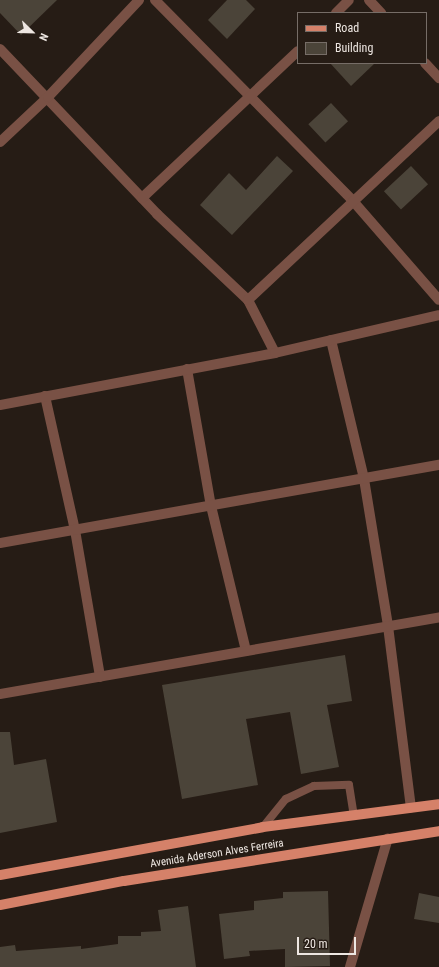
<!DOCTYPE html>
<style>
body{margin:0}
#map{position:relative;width:439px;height:967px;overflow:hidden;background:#261c15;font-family:"Roboto Condensed",sans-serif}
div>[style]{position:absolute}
.building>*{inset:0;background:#4b4439;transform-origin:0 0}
.lane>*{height:8px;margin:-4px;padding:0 4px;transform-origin:4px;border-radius:4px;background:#795145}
.street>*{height:10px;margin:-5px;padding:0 5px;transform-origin:5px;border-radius:5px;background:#795145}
.primary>*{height:10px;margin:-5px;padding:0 5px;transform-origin:5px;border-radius:5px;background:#d58169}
span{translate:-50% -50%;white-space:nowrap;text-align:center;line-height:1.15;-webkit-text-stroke:3.5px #261c15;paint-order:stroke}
.street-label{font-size:11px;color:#eee7e2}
.legend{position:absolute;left:297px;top:12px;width:130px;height:52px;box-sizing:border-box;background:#261c15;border:1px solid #766d67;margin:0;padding:5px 7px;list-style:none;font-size:12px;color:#eee7e2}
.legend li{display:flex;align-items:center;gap:8px;height:20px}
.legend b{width:20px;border:1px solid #766d67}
.north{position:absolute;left:12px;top:12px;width:40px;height:40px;-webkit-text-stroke:3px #261c15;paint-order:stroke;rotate:113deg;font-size:11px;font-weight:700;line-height:16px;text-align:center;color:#eee7e2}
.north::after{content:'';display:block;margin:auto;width:14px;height:18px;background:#eee7e2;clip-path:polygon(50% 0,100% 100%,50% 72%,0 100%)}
.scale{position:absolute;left:297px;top:937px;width:59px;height:18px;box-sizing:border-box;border:2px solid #eee7e2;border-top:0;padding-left:5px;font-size:12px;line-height:14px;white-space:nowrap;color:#eee7e2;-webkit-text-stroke:3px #261c15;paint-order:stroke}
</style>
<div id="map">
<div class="building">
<i style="clip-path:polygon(0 0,57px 0,21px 35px,0 13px)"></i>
<i style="clip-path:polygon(227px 0,246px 0,255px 9px,227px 39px,208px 20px)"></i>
<i style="clip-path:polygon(330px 63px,375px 63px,351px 86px)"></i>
<i style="left:331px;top:103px;width:25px;height:31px;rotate:47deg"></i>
<i style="clip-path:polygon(277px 156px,293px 171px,232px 235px,200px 205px,229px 173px,246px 190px)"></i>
<i style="left:411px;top:166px;width:25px;height:37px;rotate:47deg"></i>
<i style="clip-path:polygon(345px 655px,352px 701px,327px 705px,339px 767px,301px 774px,290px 712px,246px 719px,258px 785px,182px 799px,162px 685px)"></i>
<i style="clip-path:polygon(0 732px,10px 732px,14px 765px,46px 759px,57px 822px,0 833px)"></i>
<i style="clip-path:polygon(328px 891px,330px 966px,285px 967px,285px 949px,249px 951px,250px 956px,224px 959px,219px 914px,254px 910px,254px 901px,283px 898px,283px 892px)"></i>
<i style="clip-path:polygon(419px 893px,439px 897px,439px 923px,414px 919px)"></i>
<i style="clip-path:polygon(188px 906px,196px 967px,0 967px,0 947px,15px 945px,16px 951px,81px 946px,81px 949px,118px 944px,118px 936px,141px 936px,141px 932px,161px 931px,158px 910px)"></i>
</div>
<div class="lane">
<i style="left:263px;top:827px;width:36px;rotate:-51deg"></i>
<i style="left:286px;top:799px;width:31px;rotate:-25deg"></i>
<i style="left:314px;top:786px;width:35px;rotate:-2deg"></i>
<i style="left:349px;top:785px;width:30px;rotate:81deg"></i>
</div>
<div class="street">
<i style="left:155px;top:0;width:282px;rotate:45.4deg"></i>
<i style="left:353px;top:201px;width:131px;rotate:49deg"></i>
<i style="left:369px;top:0;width:18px;rotate:47deg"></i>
<i style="left:336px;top:13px;width:18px;rotate:-45deg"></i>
<i style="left:0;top:49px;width:228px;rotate:46.4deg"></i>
<i style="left:157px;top:214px;width:125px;rotate:43.4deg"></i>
<i style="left:248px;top:300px;width:59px;rotate:63deg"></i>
<i style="left:425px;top:63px;width:21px;rotate:47deg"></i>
<i style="left:0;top:142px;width:66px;rotate:-43.2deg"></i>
<i style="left:48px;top:97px;width:133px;rotate:-46.8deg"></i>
<i style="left:142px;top:198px;width:214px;rotate:-43.3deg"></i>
<i style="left:248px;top:300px;width:262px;rotate:-43.1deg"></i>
<i style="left:331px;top:340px;width:143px;rotate:76.6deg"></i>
<i style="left:364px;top:479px;width:149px;rotate:80.7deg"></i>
<i style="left:388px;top:626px;width:183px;rotate:82.8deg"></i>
<i style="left:187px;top:369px;width:139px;rotate:80.1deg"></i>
<i style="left:211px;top:506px;width:149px;rotate:76.4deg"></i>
<i style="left:45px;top:396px;width:137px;rotate:77.4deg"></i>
<i style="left:75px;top:530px;width:149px;rotate:80.3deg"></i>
<i style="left:0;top:405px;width:280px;rotate:-10.7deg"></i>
<i style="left:275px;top:353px;width:168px;rotate:-13deg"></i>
<i style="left:0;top:543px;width:446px;rotate:-10.1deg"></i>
<i style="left:0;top:694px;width:446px;rotate:-9.9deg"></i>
<i style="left:350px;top:967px;width:134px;rotate:-73.6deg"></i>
</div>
<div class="primary">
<i style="left:0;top:875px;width:267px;rotate:-10.3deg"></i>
<i style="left:263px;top:827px;width:177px;rotate:-7.4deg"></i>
<i style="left:0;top:905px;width:126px;rotate:-11deg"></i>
<i style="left:124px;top:881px;width:319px;rotate:-9deg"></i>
</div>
<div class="street-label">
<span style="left:217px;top:854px;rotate:-9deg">Avenida Aderson Alves Ferreira</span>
</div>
<ul class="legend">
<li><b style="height:5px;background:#d58169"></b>Road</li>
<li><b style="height:11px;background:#4b4439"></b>Building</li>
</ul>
<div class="north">N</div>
<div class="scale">20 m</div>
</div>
